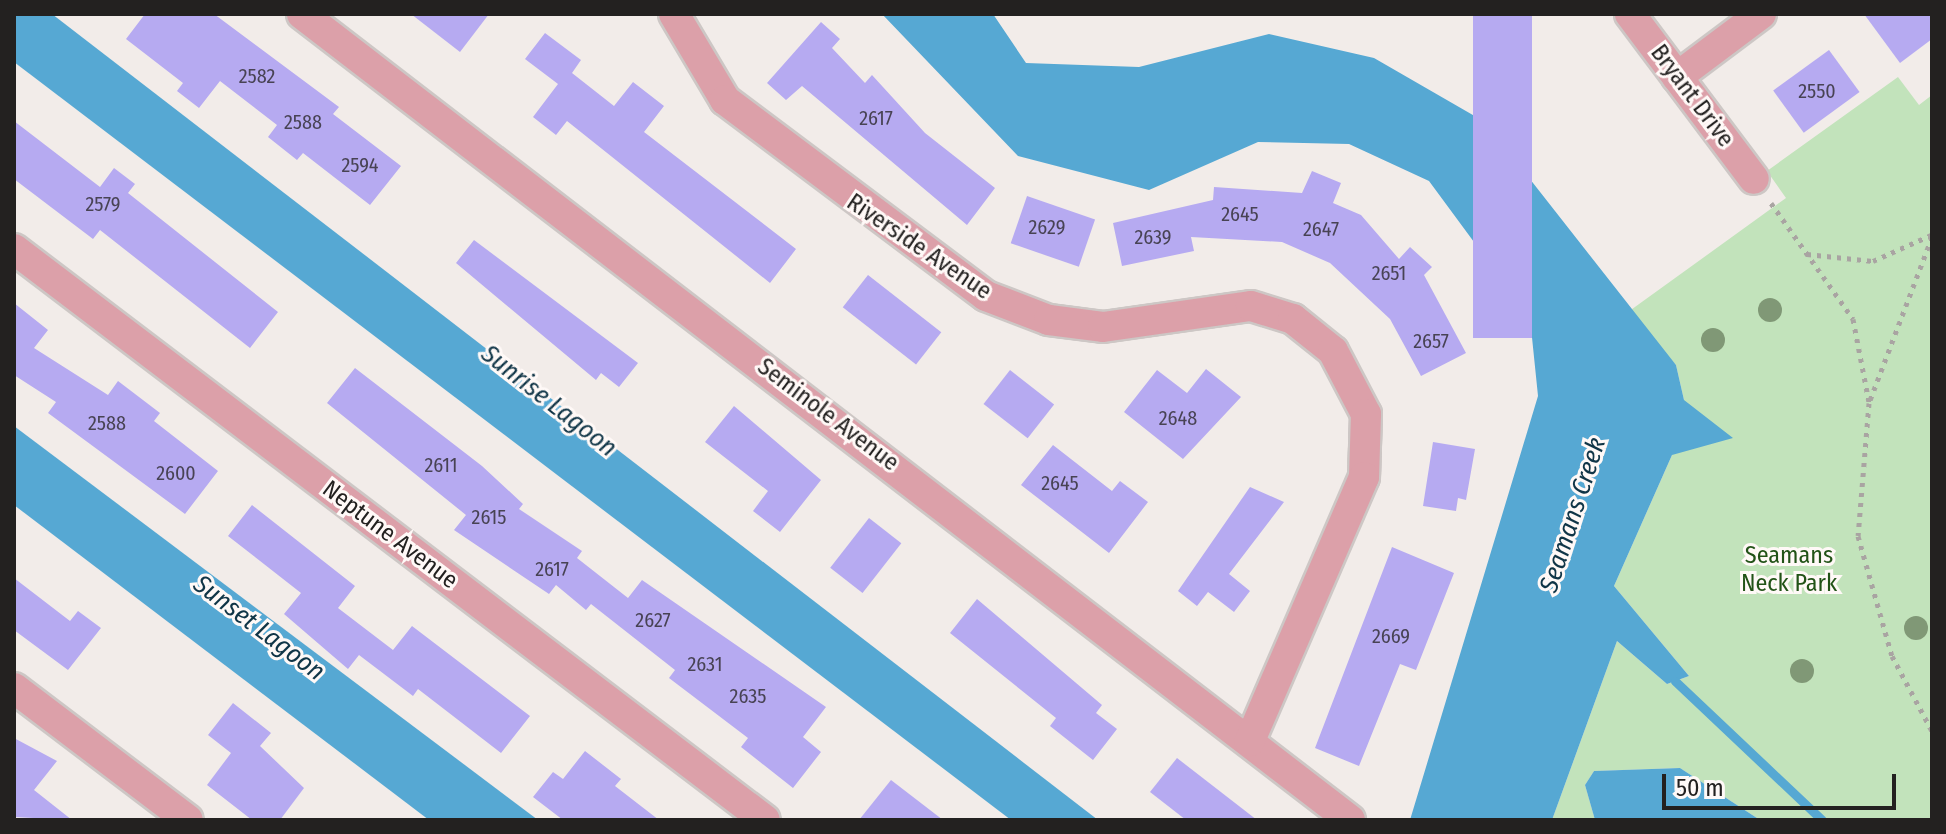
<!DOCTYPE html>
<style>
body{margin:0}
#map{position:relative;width:1946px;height:834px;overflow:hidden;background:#f2ece9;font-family:"Fira Sans Condensed",sans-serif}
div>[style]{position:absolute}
.green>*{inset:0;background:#c2e3bb}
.water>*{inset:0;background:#56a8d3}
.stream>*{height:9px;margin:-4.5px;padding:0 4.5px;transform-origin:4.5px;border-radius:4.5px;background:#56a8d3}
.building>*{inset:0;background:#b6aaf1;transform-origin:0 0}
.path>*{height:5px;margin-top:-2.5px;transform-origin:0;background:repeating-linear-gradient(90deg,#a9a4a2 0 4px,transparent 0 10px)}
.roads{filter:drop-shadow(2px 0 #cdc7c5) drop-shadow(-2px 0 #cdc7c5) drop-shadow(0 2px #cdc7c5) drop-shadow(0 -2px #cdc7c5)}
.minor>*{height:30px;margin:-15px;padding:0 15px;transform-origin:15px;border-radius:15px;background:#dca0a9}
.trees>*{width:24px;height:24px;margin:-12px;border-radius:50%;background:#809876}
span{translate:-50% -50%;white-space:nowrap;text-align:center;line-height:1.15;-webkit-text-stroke:6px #fff9f7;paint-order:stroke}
.number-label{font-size:20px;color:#484354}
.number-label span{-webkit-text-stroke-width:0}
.street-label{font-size:24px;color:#232120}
.park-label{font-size:24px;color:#225317}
.water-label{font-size:26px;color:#103547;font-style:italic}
.frame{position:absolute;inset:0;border:16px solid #232120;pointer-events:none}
.scale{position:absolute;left:1662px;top:774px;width:234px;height:36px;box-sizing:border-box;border:4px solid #232120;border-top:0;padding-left:10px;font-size:24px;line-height:28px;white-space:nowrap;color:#232120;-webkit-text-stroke:6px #fff9f7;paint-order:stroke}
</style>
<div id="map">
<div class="green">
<i style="clip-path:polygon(1898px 77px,1919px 105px,1932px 95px,1932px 820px,1760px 820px,1680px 768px,1594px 771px,1585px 785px,1595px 820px,1552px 820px,1617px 641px,1667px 684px,1689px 676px,1614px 586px,1672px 455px,1684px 400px,1676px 365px,1628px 312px,1786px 198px,1767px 171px)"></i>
</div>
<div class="water">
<i style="clip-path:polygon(14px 14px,52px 14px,1098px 820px,1011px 820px,14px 62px)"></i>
<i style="clip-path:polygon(882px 14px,993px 14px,1026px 63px,1139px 67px,1269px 34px,1374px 58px,1485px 122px,1676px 365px,1684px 400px,1733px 438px,1672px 455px,1614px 586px,1689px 676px,1667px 684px,1617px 641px,1552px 820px,1410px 820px,1538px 396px,1530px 318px,1429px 181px,1349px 144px,1258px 142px,1149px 190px,1018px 156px)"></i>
<i style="clip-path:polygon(14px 426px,538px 820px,429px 820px,14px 505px)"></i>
<i style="clip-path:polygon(1680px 768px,1760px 820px,1595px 820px,1585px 785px,1594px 771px)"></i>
</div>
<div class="stream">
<i style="left:1675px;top:681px;width:202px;rotate:43.4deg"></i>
</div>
<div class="building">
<i style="clip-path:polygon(145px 14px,214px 14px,339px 107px,333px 114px,401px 166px,370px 205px,303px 153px,297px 160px,268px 137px,277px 125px,220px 81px,199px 108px,177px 91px,183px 83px,126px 39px)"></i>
<i style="clip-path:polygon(411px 14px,489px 14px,460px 52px)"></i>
<i style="left:1473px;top:14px;width:59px;height:324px"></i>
<i style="clip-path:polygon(1864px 14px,1932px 14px,1932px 39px,1900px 63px)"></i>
<i style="clip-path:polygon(821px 22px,840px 39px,832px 48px,865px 83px,872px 75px,925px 133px,995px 188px,967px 225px,802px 86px,786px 100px,767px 83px)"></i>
<i style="clip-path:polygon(545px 33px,581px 60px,572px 73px,614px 106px,633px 82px,664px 106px,644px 132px,796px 249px,770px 283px,567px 121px,556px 135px,533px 117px,558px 84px,525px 59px)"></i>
<i style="left:1829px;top:50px;width:52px;height:69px;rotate:54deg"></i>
<i style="clip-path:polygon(14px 121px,100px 187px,114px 168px,135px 184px,128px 193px,278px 312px,250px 348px,100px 230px,93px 239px,14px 179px)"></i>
<i style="clip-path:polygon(1312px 171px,1341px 183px,1333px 203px,1361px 215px,1399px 259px,1410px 247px,1432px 267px,1424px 275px,1466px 353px,1421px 376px,1390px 319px,1330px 263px,1282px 242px,1191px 237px,1194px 251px,1122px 266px,1113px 223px,1213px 200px,1214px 187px,1302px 193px)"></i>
<i style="left:1027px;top:196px;width:72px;height:50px;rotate:19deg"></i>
<i style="clip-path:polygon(474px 240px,638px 363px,619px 387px,601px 373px,596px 380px,456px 263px)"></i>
<i style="left:868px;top:275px;width:93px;height:41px;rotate:38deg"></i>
<i style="clip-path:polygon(14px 303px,48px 330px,34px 348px,108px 395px,118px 381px,160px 413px,154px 421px,218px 471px,185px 514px,48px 413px,56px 402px,14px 375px)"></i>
<i style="clip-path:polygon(355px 368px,482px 466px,523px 504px,519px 509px,582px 551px,577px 558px,628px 598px,642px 580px,826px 707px,803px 737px,821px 752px,793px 788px,741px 747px,748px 738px,669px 678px,675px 670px,591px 604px,586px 610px,556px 585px,549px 594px,454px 530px,466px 515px,327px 403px)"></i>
<i style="clip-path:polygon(1206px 369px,1241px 397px,1183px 459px,1124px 412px,1157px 370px,1187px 393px)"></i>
<i style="left:1010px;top:370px;width:56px;height:43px;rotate:38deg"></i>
<i style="clip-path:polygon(734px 406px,821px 480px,780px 532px,753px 511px,768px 491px,705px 442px)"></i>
<i style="clip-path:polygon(1433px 442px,1475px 449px,1466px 500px,1458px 498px,1456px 511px,1423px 506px)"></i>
<i style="clip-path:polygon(1053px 445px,1112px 491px,1120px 481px,1148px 502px,1109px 553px,1021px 485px)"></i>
<i style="clip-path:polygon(1250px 487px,1284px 502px,1229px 574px,1250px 591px,1234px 612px,1208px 592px,1197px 606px,1178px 591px)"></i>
<i style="clip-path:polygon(252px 505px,355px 586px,338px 608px,393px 650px,412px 626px,530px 716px,501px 753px,418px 689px,413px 696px,359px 655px,348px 669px,284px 614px,301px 593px,228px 536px)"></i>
<i style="left:869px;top:518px;width:41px;height:63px;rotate:38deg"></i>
<i style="clip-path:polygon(1392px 547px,1454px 573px,1416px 670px,1400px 664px,1359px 766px,1315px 748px)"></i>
<i style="clip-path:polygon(14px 578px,70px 621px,78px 611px,101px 628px,68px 670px,14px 630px)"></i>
<i style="clip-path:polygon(977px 599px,1102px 705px,1096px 713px,1117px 729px,1093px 760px,1050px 726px,1056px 718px,950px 633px)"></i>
<i style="clip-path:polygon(233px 703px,271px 733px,260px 746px,304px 788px,280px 820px,252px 820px,207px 785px,231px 753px,208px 735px)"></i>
<i style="clip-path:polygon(14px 738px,57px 761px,34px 790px,72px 820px,14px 817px)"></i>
<i style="clip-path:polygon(585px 751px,621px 779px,615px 786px,659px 820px,563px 820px,533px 797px,553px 772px,563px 779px)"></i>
<i style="clip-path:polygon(1177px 758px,1257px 820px,1186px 820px,1150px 792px)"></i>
<i style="clip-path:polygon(891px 780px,943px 820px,859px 820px)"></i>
</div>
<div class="path">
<i style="left:1771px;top:203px;width:142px;rotate:54.7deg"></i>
<i style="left:1853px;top:319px;width:85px;rotate:79.1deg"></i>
<i style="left:1932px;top:237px;width:178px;rotate:110.8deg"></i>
<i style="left:1869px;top:403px;width:133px;rotate:94.7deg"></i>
<i style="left:1858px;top:536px;width:125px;rotate:74.2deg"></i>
<i style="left:1892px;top:656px;width:85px;rotate:61.9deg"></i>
<i style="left:1807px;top:254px;width:66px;rotate:6.1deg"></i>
<i style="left:1873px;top:261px;width:64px;rotate:-24.1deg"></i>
</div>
<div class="roads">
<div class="minor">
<i style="left:302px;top:14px;width:1322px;rotate:37.56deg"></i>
<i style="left:674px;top:14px;width:100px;rotate:59.3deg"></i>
<i style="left:725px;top:100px;width:326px;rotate:36.9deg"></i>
<i style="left:986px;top:296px;width:67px;rotate:20.9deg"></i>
<i style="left:1049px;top:320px;width:54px;rotate:7.4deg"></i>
<i style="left:1103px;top:327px;width:149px;rotate:-8.1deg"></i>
<i style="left:1251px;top:306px;width:44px;rotate:17.2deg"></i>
<i style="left:1293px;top:319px;width:51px;rotate:38.7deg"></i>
<i style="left:1333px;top:351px;width:71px;rotate:62.4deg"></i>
<i style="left:1366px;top:414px;width:63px;rotate:91.8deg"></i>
<i style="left:1364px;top:477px;width:288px;rotate:113.4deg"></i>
<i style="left:1630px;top:14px;width:206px;rotate:53.1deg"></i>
<i style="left:1677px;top:77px;width:105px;rotate:-36.9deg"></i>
<i style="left:14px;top:249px;width:943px;rotate:37.25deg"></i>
<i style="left:14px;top:688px;width:218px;rotate:37.2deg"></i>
</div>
</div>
<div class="trees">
<i style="left:1770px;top:310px"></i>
<i style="left:1713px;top:340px"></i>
<i style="left:1916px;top:628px"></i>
<i style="left:1802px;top:671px"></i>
</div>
<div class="number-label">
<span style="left:257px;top:76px">2582</span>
<span style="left:1817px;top:91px">2550</span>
<span style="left:876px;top:118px">2617</span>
<span style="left:303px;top:122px">2588</span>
<span style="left:360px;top:165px">2594</span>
<span style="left:103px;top:204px">2579</span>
<span style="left:1240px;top:214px">2645</span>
<span style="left:1047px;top:227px">2629</span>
<span style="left:1321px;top:229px">2647</span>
<span style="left:1153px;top:237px">2639</span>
<span style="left:1389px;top:273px">2651</span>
<span style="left:1431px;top:341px">2657</span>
<span style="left:1178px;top:418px">2648</span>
<span style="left:107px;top:423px">2588</span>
<span style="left:441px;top:465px">2611</span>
<span style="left:176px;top:473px">2600</span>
<span style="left:1060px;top:483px">2645</span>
<span style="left:489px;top:517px">2615</span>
<span style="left:552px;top:569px">2617</span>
<span style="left:653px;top:620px">2627</span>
<span style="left:1391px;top:636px">2669</span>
<span style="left:705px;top:664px">2631</span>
<span style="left:748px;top:696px">2635</span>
</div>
<div class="street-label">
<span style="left:1692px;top:96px;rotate:53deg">Bryant Drive</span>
<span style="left:919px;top:247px;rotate:34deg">Riverside Avenue</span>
<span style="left:828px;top:415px;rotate:37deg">Seminole Avenue</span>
<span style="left:390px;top:535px;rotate:37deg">Neptune Avenue</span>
</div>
<div class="park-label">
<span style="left:1789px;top:570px">Seamans<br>Neck Park</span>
</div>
<div class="water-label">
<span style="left:549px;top:401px;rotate:38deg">Sunrise Lagoon</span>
<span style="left:1573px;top:515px;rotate:-72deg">Seamans Creek</span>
<span style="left:259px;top:628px;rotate:37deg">Sunset Lagoon</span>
</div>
<div class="frame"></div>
<div class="scale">50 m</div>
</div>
